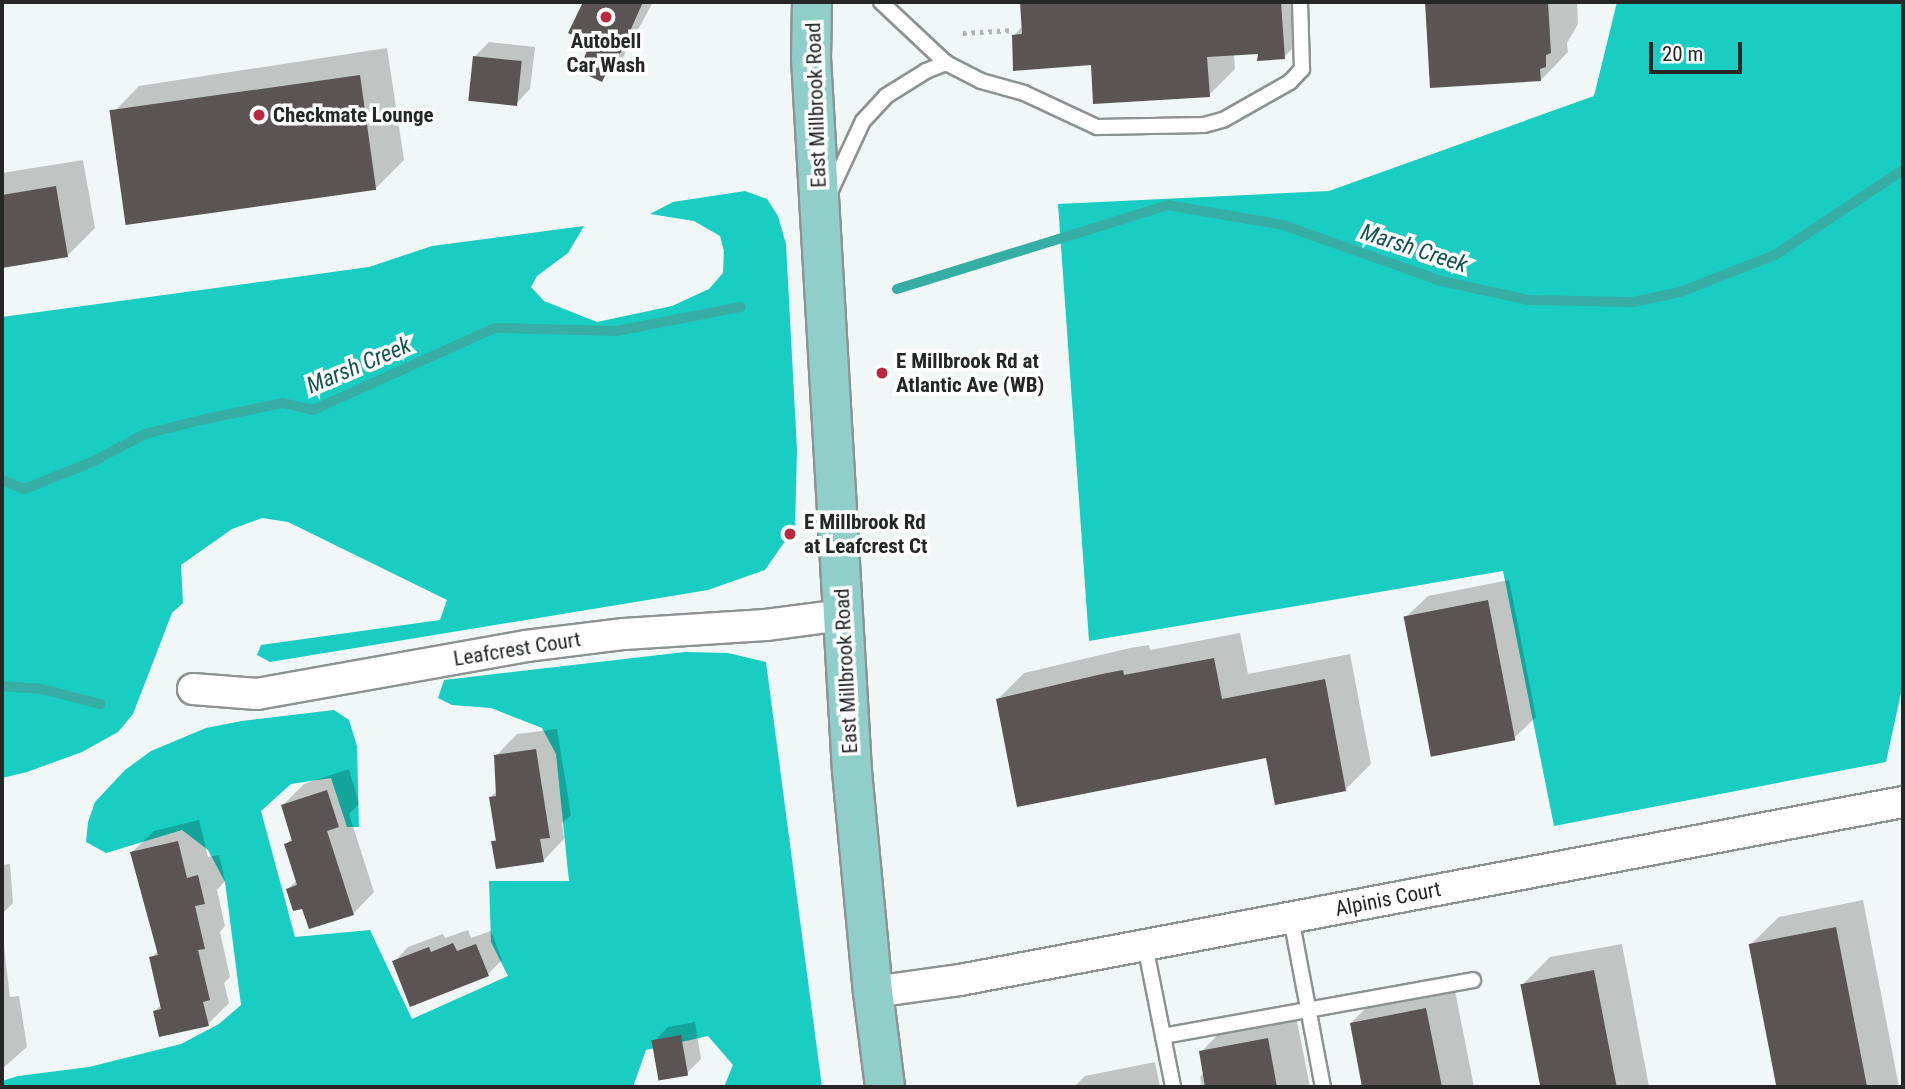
<!DOCTYPE html>
<style>
body{margin:0}
#map{position:relative;width:1905px;height:1089px;overflow:hidden;background:#f0f7f6;font-family:"Roboto Condensed",sans-serif}
div>[style]{position:absolute}
.forest>*{inset:0;background:#1acdc2}
.shadow>*{inset:0;background:#0003}
.stream>*{height:10px;margin:-5px;padding:0 5px;transform-origin:5px;border-radius:5px;background:#37aea5}
.building>*{inset:0;background:#5a5454;transform-origin:0 0}
.path>*{height:4.5px;margin-top:-2.25px;transform-origin:0;background:repeating-linear-gradient(90deg,#afb5b4 0 3.5px,transparent 0 8.5px)}
.roads{filter:drop-shadow(2px 0 #8d9392) drop-shadow(-2px 0 #8d9392) drop-shadow(0 2px #8d9392) drop-shadow(0 -2px #8d9392)}
.lane>*{height:14px;margin:-7px;padding:0 7px;transform-origin:7px;border-radius:7px;background:#fff}
.street>*{height:30px;margin:-15px;padding:0 15px;transform-origin:15px;border-radius:15px;background:#fff}
.primary>*{height:38px;margin:-19px;padding:0 19px;transform-origin:19px;border-radius:19px;background:#8fcec9}
.dots>*{width:19px;height:19px;translate:-50% -50%;box-sizing:border-box;border:4px solid #fff;border-radius:50%}
span{translate:-50% -50%;white-space:nowrap;text-align:center;line-height:1.15;-webkit-text-stroke:7px #fff;paint-order:stroke}
.poi-label{font-size:21px;color:#242726;font-weight:700}
.left{translate:0 -50%;text-align:left}
.street-label{font-size:21px;color:#242726}
.water-label{font-size:23px;color:#135550;font-style:italic}
.frame{position:absolute;inset:0;border:4px solid #242726;pointer-events:none}
.scale{position:absolute;left:1649px;top:42px;width:93px;height:32px;box-sizing:border-box;border:4px solid #242726;border-top:0;padding-left:9px;font-size:21px;line-height:24px;white-space:nowrap;color:#242726;-webkit-text-stroke:5px #fff;paint-order:stroke}
</style>
<div id="map">
<div class="forest">
<i style="clip-path:polygon(1617px 2px,1903px 2px,1903px 684px,1886px 762px,1554px 826px,1503px 571px,1089px 641px,1058px 204px,1329px 191px,1594px 96px)"></i>
<i style="clip-path:polygon(745px 191px,767px 199px,778px 216px,786px 244px,797px 450px,795px 527px,765px 570px,708px 590px,270px 662px,257px 655px,261px 645px,440px 620px,447px 600px,288px 522px,262px 518px,232px 529px,181px 565px,183px 603px,172px 613px,133px 714px,118px 732px,82px 752px,27px 772px,2px 778px,2px 317px,369px 267px,432px 246px,584px 226px,568px 253px,537px 276px,531px 287px,544px 301px,597px 322px,672px 306px,709px 289px,723px 273px,724px 251px,720px 236px,694px 221px,650px 214px,673px 202px)"></i>
<i style="clip-path:polygon(685px 652px,728px 653px,766px 662px,822px 1087px,724px 1087px,733px 1065px,708px 1036px,646px 1050px,633px 1087px,2px 1087px,2px 1081px,18px 1076px,89px 1067px,181px 1044px,219px 1024px,241px 1005px,225px 882px,208px 850px,182px 830px,106px 853px,86px 842px,88px 822px,95px 802px,125px 770px,151px 751px,206px 728px,242px 721px,334px 710px,349px 720px,357px 746px,359px 827px,347px 827px,331px 778px,291px 784px,261px 811px,295px 937px,370px 930px,412px 1019px,508px 976px,491px 942px,489px 881px,569px 881px,556px 754px,542px 728px,491px 708px,452px 705px,438px 698px,444px 680px)"></i>
</div>
<div class="shadow">
<i style="clip-path:polygon(585px 2px,653px 2px,622px 59px,602px 80px,593px 42px,571px 32px)"></i>
<i style="clip-path:polygon(1022px 2px,1308px 2px,1310px 31px,1284px 57px,1259px 52px,1234px 54px,1235px 69px,1209px 95px,1093px 63px,1014px 35px,1023px 26px)"></i>
<i style="clip-path:polygon(1427px 2px,1577px 2px,1578px 24px,1567px 43px,1568px 52px,1541px 80px,1432px 86px)"></i>
<i style="clip-path:polygon(489px 42px,535px 47px,530px 89px,516px 104px,475px 56px)"></i>
<i style="clip-path:polygon(387px 48px,404px 160px,376px 188px,112px 114px,139px 86px)"></i>
<i style="clip-path:polygon(83px 160px,95px 228px,67px 256px,2px 266px,2px 173px)"></i>
<i style="clip-path:polygon(1509px 580px,1536px 717px,1514px 738px,1406px 617px,1428px 596px)"></i>
<i style="clip-path:polygon(1240px 633px,1248px 674px,1350px 654px,1371px 764px,1345px 790px,1267px 756px,998px 699px,1024px 673px,1130px 648px,1149px 645px,1150px 650px)"></i>
<i style="clip-path:polygon(557px 729px,571px 815px,562px 823px,564px 839px,543px 861px,493px 842px,497px 838px,491px 797px,497px 791px,496px 756px,517px 734px)"></i>
<i style="clip-path:polygon(349px 769px,359px 804px,349px 814px,374px 892px,353px 914px,304px 907px,288px 889px,297px 880px,286px 844px,293px 837px,283px 805px,304px 784px)"></i>
<i style="clip-path:polygon(199px 820px,208px 857px,219px 855px,225px 881px,217px 890px,225px 926px,220px 932px,230px 977px,224px 983px,229px 1003px,208px 1024px,155px 1011px,162px 1004px,151px 958px,158px 951px,132px 852px,154px 831px)"></i>
<i style="clip-path:polygon(10px 864px,13px 903px,2px 914px,2px 865px)"></i>
<i style="clip-path:polygon(1863px 900px,1899px 1087px,1778px 1087px,1751px 944px,1779px 917px)"></i>
<i style="clip-path:polygon(2px 930px,10px 997px,19px 996px,27px 1047px,2px 1069px)"></i>
<i style="clip-path:polygon(468px 930px,471px 938px,491px 931px,502px 960px,488px 974px,394px 962px,408px 947px,443px 934px,445px 938px)"></i>
<i style="clip-path:polygon(1622px 944px,1649px 1087px,1541px 1087px,1522px 985px,1550px 957px)"></i>
<i style="clip-path:polygon(1453px 981px,1474px 1087px,1364px 1087px,1351px 1023px,1379px 995px)"></i>
<i style="clip-path:polygon(1295px 1011px,1310px 1087px,1202px 1087px,1200px 1077px,1204px 1073px,1201px 1052px,1228px 1024px)"></i>
<i style="clip-path:polygon(695px 1022px,701px 1059px,687px 1073px,654px 1041px,668px 1027px)"></i>
<i style="clip-path:polygon(1155px 1062px,1160px 1087px,1074px 1087px,1085px 1076px)"></i>
</div>
<div class="stream">
<i style="left:897px;top:289px;width:284px;rotate:-17.2deg"></i>
<i style="left:1168px;top:205px;width:117px;rotate:9.9deg"></i>
<i style="left:1283px;top:225px;width:168px;rotate:19.5deg"></i>
<i style="left:1441px;top:281px;width:90px;rotate:12.2deg"></i>
<i style="left:1529px;top:300px;width:104px;rotate:1.1deg"></i>
<i style="left:1633px;top:302px;width:48px;rotate:-12deg"></i>
<i style="left:1680px;top:292px;width:102px;rotate:-21.3deg"></i>
<i style="left:1775px;top:255px;width:154px;rotate:-33.6deg"></i>
<i style="left:2px;top:480px;width:24px;rotate:22deg"></i>
<i style="left:24px;top:489px;width:73px;rotate:-21.7deg"></i>
<i style="left:92px;top:462px;width:60px;rotate:-27.8deg"></i>
<i style="left:145px;top:434px;width:62px;rotate:-14deg"></i>
<i style="left:205px;top:419px;width:80px;rotate:-11.6deg"></i>
<i style="left:283px;top:403px;width:31px;rotate:13deg"></i>
<i style="left:313px;top:410px;width:200px;rotate:-24.3deg"></i>
<i style="left:495px;top:328px;width:122px;rotate:1.4deg"></i>
<i style="left:617px;top:331px;width:126px;rotate:-11deg"></i>
<i style="left:2px;top:686px;width:40px;rotate:4.3deg"></i>
<i style="left:42px;top:689px;width:61px;rotate:14.3deg"></i>
</div>
<div class="building">
<i style="clip-path:polygon(583px 2px,643px 2px,619px 56px,615px 54px,602px 82px,579px 71px,590px 43px,568px 33px)"></i>
<i style="clip-path:polygon(1020px 2px,1281px 2px,1285px 59px,1257px 61px,1258px 54px,1207px 57px,1210px 97px,1093px 104px,1091px 65px,1013px 71px,1012px 35px,1022px 34px)"></i>
<i style="clip-path:polygon(1425px 2px,1548px 2px,1551px 53px,1546px 55px,1546px 67px,1540px 69px,1541px 81px,1430px 88px)"></i>
<i style="left:473px;top:56px;width:49px;height:45px;rotate:6deg"></i>
<i style="left:360px;top:75px;width:116px;height:253px;rotate:82deg"></i>
<i style="clip-path:polygon(56px 186px,68px 257px,2px 268px,2px 195px)"></i>
<i style="left:1488px;top:600px;width:143px;height:86px;rotate:79deg"></i>
<i style="clip-path:polygon(1214px 658px,1222px 699px,1325px 679px,1346px 791px,1275px 805px,1266px 758px,1017px 807px,996px 699px,1102px 674px,1123px 670px,1124px 675px)"></i>
<i style="clip-path:polygon(536px 749px,550px 838px,540px 839px,544px 862px,496px 869px,491px 841px,496px 841px,489px 797px,496px 796px,494px 755px)"></i>
<i style="clip-path:polygon(327px 790px,339px 827px,327px 831px,354px 915px,309px 929px,302px 909px,293px 911px,286px 889px,297px 885px,284px 844px,292px 841px,281px 805px)"></i>
<i style="clip-path:polygon(178px 841px,187px 878px,198px 875px,205px 904px,195px 906px,205px 949px,198px 950px,210px 1000px,203px 1002px,209px 1026px,159px 1037px,153px 1011px,161px 1009px,149px 957px,158px 955px,130px 852px)"></i>
<i style="left:1836px;top:927px;width:163px;height:89px;rotate:79deg"></i>
<i style="clip-path:polygon(453px 943px,457px 951px,476px 944px,489px 976px,410px 1007px,392px 961px,429px 947px,431px 952px)"></i>
<i style="left:1594px;top:970px;width:119px;height:75px;rotate:79deg"></i>
<i style="clip-path:polygon(1426px 1008px,1442px 1087px,1362px 1087px,1350px 1023px)"></i>
<i style="left:681px;top:1035px;width:41px;height:30px;rotate:80deg"></i>
<i style="clip-path:polygon(1268px 1038px,1277px 1087px,1205px 1087px,1199px 1051px)"></i>
</div>
<div class="path">
<i style="left:963px;top:33px;width:50px;rotate:-3.4deg"></i>
</div>
<div class="roads">
<div class="lane">
<i style="left:881px;top:2px;width:89px;rotate:43.2deg"></i>
<i style="left:946px;top:63px;width:39px;rotate:27deg"></i>
<i style="left:981px;top:81px;width:45px;rotate:15.6deg"></i>
<i style="left:1024px;top:93px;width:81px;rotate:25deg"></i>
<i style="left:1097px;top:127px;width:107px;rotate:-1.1deg"></i>
<i style="left:1204px;top:125px;width:20px;rotate:-15deg"></i>
<i style="left:1223px;top:120px;width:77px;rotate:-29.6deg"></i>
<i style="left:1290px;top:82px;width:18px;rotate:-47deg"></i>
<i style="left:1302px;top:69px;width:67px;rotate:-91.7deg"></i>
<i style="left:830px;top:192px;width:78px;rotate:-65.1deg"></i>
<i style="left:863px;top:121px;width:34px;rotate:-47deg"></i>
<i style="left:886px;top:96px;width:47px;rotate:-32deg"></i>
<i style="left:926px;top:71px;width:22px;rotate:-22deg"></i>
<i style="left:1291px;top:918px;width:172px;rotate:79.3deg"></i>
<i style="left:1145px;top:945px;width:145px;rotate:78.8deg"></i>
<i style="left:1163px;top:1036px;width:315px;rotate:-10.2deg"></i>
</div>
<div class="street">
<i style="left:193px;top:689px;width:64px;rotate:4.5deg"></i>
<i style="left:257px;top:694px;width:273px;rotate:-10.1deg"></i>
<i style="left:526px;top:646px;width:99px;rotate:-7deg"></i>
<i style="left:624px;top:634px;width:142px;rotate:-3.6deg"></i>
<i style="left:766px;top:625px;width:78px;rotate:-7.4deg"></i>
<i style="left:873px;top:992px;width:88px;rotate:-7.9deg"></i>
<i style="left:960px;top:980px;width:960px;rotate:-10.69deg"></i>
</div>
<div class="primary">
<i style="left:812px;top:2px;width:56px;rotate:91deg"></i>
<i style="left:811px;top:58px;width:714px;rotate:86.71deg"></i>
<i style="left:852px;top:771px;width:222px;rotate:84.6deg"></i>
<i style="left:873px;top:992px;width:96px;rotate:82.8deg"></i>
</div>
</div>
<div class="dots">
<i style="left:606px;top:17px;background:#b9283f"></i>
<i style="left:259px;top:115px;background:#b9283f"></i>
<i style="left:882px;top:373px;background:#b9283f"></i>
<i style="left:790px;top:534px;background:#b9283f"></i>
</div>
<div class="poi-label">
<span style="left:606px;top:53px">Autobell<br>Car Wash</span>
<span class="left" style="left:273px;top:115px">Checkmate Lounge</span>
<span class="left" style="left:896px;top:373px">E Millbrook Rd at<br>Atlantic Ave (WB)</span>
<span class="left" style="left:804px;top:534px">E Millbrook Rd<br>at Leafcrest Ct</span>
</div>
<div class="street-label">
<span style="left:816px;top:105px;rotate:-92deg">East Millbrook Road</span>
<span style="left:517px;top:649px;rotate:-9deg">Leafcrest Court</span>
<span style="left:846px;top:671px;rotate:-93deg">East Millbrook Road</span>
<span style="left:1388px;top:899px;rotate:-11deg">Alpinis Court</span>
</div>
<div class="water-label">
<span style="left:1414px;top:249px;rotate:18deg">Marsh Creek</span>
<span style="left:359px;top:366px;rotate:-23deg">Marsh Creek</span>
</div>
<div class="frame"></div>
<div class="scale">20 m</div>
</div>
